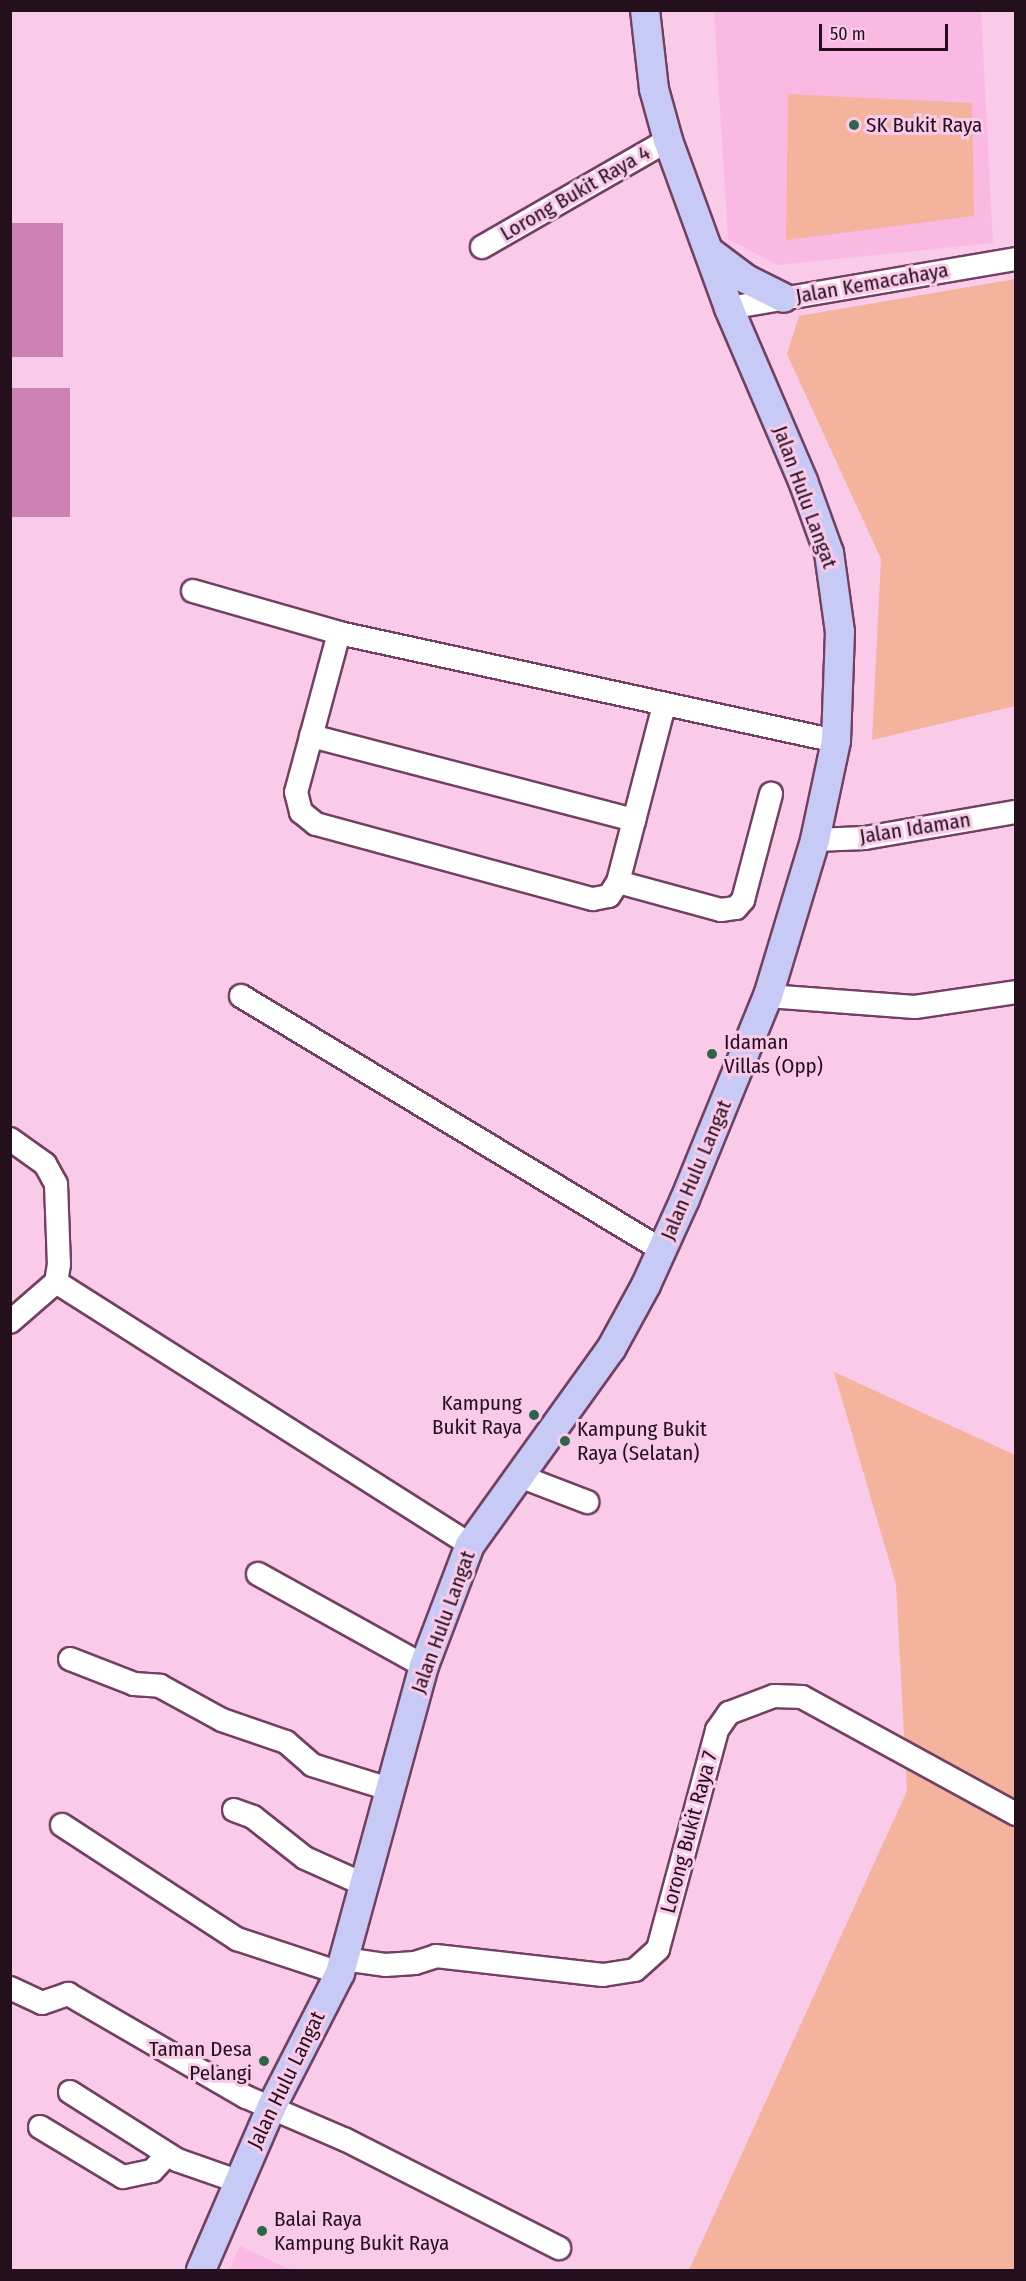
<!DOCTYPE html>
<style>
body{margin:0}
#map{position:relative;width:1026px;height:2281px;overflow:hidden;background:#facae9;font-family:"Fira Sans Condensed",sans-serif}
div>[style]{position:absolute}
.built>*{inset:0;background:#fab9e3}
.green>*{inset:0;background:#f3b39d}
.water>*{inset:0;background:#cd81b4;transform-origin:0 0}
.roads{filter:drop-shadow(2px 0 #724062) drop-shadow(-2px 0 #724062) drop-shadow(0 2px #724062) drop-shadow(0 -2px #724062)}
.minor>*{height:22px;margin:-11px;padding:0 11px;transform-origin:11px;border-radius:11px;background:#fff}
.major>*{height:28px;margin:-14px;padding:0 14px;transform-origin:14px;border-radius:14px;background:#c7caf4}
.dots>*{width:16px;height:16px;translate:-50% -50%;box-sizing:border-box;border:3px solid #facae9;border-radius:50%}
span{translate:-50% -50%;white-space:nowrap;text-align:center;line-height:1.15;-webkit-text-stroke:6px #facae9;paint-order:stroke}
.poi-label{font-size:21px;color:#240f1d}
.left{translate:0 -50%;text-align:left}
.right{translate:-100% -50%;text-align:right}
.street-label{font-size:21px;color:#240f1d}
.frame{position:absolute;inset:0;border:12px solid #240f1d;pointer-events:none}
.scale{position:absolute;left:819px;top:24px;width:129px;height:27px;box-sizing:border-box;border:3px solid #240f1d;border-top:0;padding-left:8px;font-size:18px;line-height:21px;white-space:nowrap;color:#240f1d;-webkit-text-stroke:4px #facae9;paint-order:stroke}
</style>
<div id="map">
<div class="built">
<i style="clip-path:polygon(714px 11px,981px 11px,993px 243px,777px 265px,728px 239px)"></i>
<i style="clip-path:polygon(240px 2246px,291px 2270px,229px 2270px)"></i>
</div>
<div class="green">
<i style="clip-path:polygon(788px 94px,972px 103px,974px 216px,786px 240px)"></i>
<i style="clip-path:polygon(1015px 279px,1015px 706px,872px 740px,881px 559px,787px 354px,799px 316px)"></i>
<i style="clip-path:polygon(834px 1372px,1015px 1455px,1015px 2270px,689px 2270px,907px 1791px,896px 1584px)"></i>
</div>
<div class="water">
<i style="left:11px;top:223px;width:52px;height:134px"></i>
<i style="left:70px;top:388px;width:129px;height:59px;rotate:90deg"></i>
</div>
<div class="roads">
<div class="minor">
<i style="left:482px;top:247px;width:215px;rotate:-29.9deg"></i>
<i style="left:729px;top:308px;width:291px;rotate:-9.7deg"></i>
<i style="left:193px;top:591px;width:152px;rotate:16deg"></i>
<i style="left:339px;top:633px;width:509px;rotate:12.26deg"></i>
<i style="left:339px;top:633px;width:165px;rotate:105.1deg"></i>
<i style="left:296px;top:792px;width:21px;rotate:76deg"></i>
<i style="left:301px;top:812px;width:19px;rotate:39deg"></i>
<i style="left:316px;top:824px;width:287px;rotate:15.2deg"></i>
<i style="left:593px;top:899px;width:16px;rotate:-11deg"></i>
<i style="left:609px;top:896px;width:17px;rotate:-57deg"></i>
<i style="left:618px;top:882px;width:182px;rotate:-75.4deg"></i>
<i style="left:311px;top:736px;width:334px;rotate:14.6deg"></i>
<i style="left:815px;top:840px;width:50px;rotate:-2.3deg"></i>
<i style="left:865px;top:838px;width:153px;rotate:-9.8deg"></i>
<i style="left:618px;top:882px;width:107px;rotate:15.2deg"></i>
<i style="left:721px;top:910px;width:15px;rotate:-8deg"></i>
<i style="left:736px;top:908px;width:11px;rotate:-49deg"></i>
<i style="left:743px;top:900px;width:110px;rotate:-75.2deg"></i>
<i style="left:241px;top:996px;width:492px;rotate:31.1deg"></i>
<i style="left:768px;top:996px;width:147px;rotate:4.3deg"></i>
<i style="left:915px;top:1007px;width:102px;rotate:-8.4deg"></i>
<i style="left:10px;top:1139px;width:43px;rotate:35.5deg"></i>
<i style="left:45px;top:1164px;width:23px;rotate:61deg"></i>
<i style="left:56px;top:1184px;width:80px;rotate:87.9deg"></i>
<i style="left:59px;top:1264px;width:18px;rotate:99deg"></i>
<i style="left:56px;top:1282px;width:490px;rotate:32.4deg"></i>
<i style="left:10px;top:1322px;width:61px;rotate:-41deg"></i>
<i style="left:522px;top:1477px;width:70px;rotate:21deg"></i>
<i style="left:258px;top:1574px;width:190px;rotate:29deg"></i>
<i style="left:70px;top:1659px;width:69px;rotate:21.3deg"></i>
<i style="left:134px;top:1684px;width:26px;rotate:4deg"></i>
<i style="left:160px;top:1686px;width:71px;rotate:28.7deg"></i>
<i style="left:222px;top:1720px;width:68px;rotate:19deg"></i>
<i style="left:286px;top:1742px;width:35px;rotate:41deg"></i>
<i style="left:312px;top:1765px;width:84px;rotate:17.4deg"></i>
<i style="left:234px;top:1810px;width:20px;rotate:20deg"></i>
<i style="left:253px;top:1817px;width:66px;rotate:38.3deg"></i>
<i style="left:305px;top:1858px;width:66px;rotate:24.2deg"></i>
<i style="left:62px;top:1825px;width:209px;rotate:33.1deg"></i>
<i style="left:237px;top:1939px;width:108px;rotate:18.3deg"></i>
<i style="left:344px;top:1959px;width:41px;rotate:8.3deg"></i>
<i style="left:385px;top:1965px;width:30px;rotate:-4deg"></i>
<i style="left:415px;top:1963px;width:22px;rotate:-18deg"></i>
<i style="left:436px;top:1956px;width:168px;rotate:6.5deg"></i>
<i style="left:603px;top:1975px;width:32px;rotate:-9deg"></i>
<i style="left:635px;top:1970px;width:31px;rotate:-42deg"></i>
<i style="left:658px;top:1949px;width:227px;rotate:-74.9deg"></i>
<i style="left:717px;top:1730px;width:21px;rotate:-55deg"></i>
<i style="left:729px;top:1713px;width:48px;rotate:-20.7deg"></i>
<i style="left:774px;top:1696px;width:28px;rotate:2deg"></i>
<i style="left:802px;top:1697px;width:244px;rotate:28.7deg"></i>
<i style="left:10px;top:1988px;width:35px;rotate:25deg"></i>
<i style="left:42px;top:2003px;width:28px;rotate:-19deg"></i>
<i style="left:68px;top:1994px;width:206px;rotate:30.1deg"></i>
<i style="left:246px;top:2097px;width:109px;rotate:23.3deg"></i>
<i style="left:346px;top:2140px;width:239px;rotate:26.9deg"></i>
<i style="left:70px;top:2092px;width:127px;rotate:32.4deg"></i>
<i style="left:177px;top:2160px;width:64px;rotate:19.3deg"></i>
<i style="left:40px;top:2127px;width:97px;rotate:31.1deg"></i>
<i style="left:123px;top:2177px;width:30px;rotate:-12deg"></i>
<i style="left:152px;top:2171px;width:23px;rotate:-47deg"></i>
</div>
<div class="major">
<i style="left:710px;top:252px;width:45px;rotate:36.9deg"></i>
<i style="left:746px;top:279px;width:42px;rotate:26.6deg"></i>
<i style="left:201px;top:2270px;width:179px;rotate:-66.6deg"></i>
<i style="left:272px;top:2106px;width:149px;rotate:-62.9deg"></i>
<i style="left:340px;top:1973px;width:318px;rotate:-74.7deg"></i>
<i style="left:424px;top:1666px;width:129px;rotate:-69.2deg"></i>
<i style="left:470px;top:1545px;width:241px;rotate:-54.3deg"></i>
<i style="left:611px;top:1349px;width:73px;rotate:-61.3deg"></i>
<i style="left:646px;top:1285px;width:94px;rotate:-65.6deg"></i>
<i style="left:685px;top:1199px;width:219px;rotate:-67.8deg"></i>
<i style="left:768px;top:996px;width:163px;rotate:-73.2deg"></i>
<i style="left:815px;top:840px;width:101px;rotate:-78deg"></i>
<i style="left:836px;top:741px;width:109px;rotate:-87.9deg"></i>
<i style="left:840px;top:632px;width:80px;rotate:-97.9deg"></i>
<i style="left:829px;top:553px;width:77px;rotate:-109.9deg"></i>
<i style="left:803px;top:481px;width:188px;rotate:-113.2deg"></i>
<i style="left:729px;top:308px;width:179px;rotate:-110deg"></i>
<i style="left:668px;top:140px;width:53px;rotate:-105.4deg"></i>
<i style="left:654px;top:89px;width:80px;rotate:-96.5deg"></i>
</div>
</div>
<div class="dots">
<i style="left:854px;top:125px;background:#2f644a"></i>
<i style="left:712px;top:1054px;background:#2f644a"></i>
<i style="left:534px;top:1415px;background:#2f644a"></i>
<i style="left:565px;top:1441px;background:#2f644a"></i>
<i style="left:264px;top:2061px;background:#2f644a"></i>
<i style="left:262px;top:2231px;background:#2f644a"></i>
</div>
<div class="poi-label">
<span class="left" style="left:866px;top:125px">SK Bukit Raya</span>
<span class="left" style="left:724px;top:1054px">Idaman<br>Villas (Opp)</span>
<span class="right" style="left:522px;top:1415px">Kampung<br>Bukit Raya</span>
<span class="left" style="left:577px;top:1441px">Kampung Bukit<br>Raya (Selatan)</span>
<span class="right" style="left:252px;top:2061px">Taman Desa<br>Pelangi</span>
<span class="left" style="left:274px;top:2231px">Balai Raya<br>Kampung Bukit Raya</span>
</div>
<div class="street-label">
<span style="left:575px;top:193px;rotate:-30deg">Lorong Bukit Raya 4</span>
<span style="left:872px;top:283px;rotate:-10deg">Jalan Kemacahaya</span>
<span style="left:805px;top:497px;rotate:70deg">Jalan Hulu Langat</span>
<span style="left:915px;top:828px;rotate:-9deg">Jalan Idaman</span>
<span style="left:696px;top:1170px;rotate:-67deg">Jalan Hulu Langat</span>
<span style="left:443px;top:1622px;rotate:-70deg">Jalan Hulu Langat</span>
<span style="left:689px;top:1832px;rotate:-75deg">Lorong Bukit Raya 7</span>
<span style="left:286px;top:2080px;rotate:-64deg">Jalan Hulu Langat</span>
</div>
<div class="frame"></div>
<div class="scale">50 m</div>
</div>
